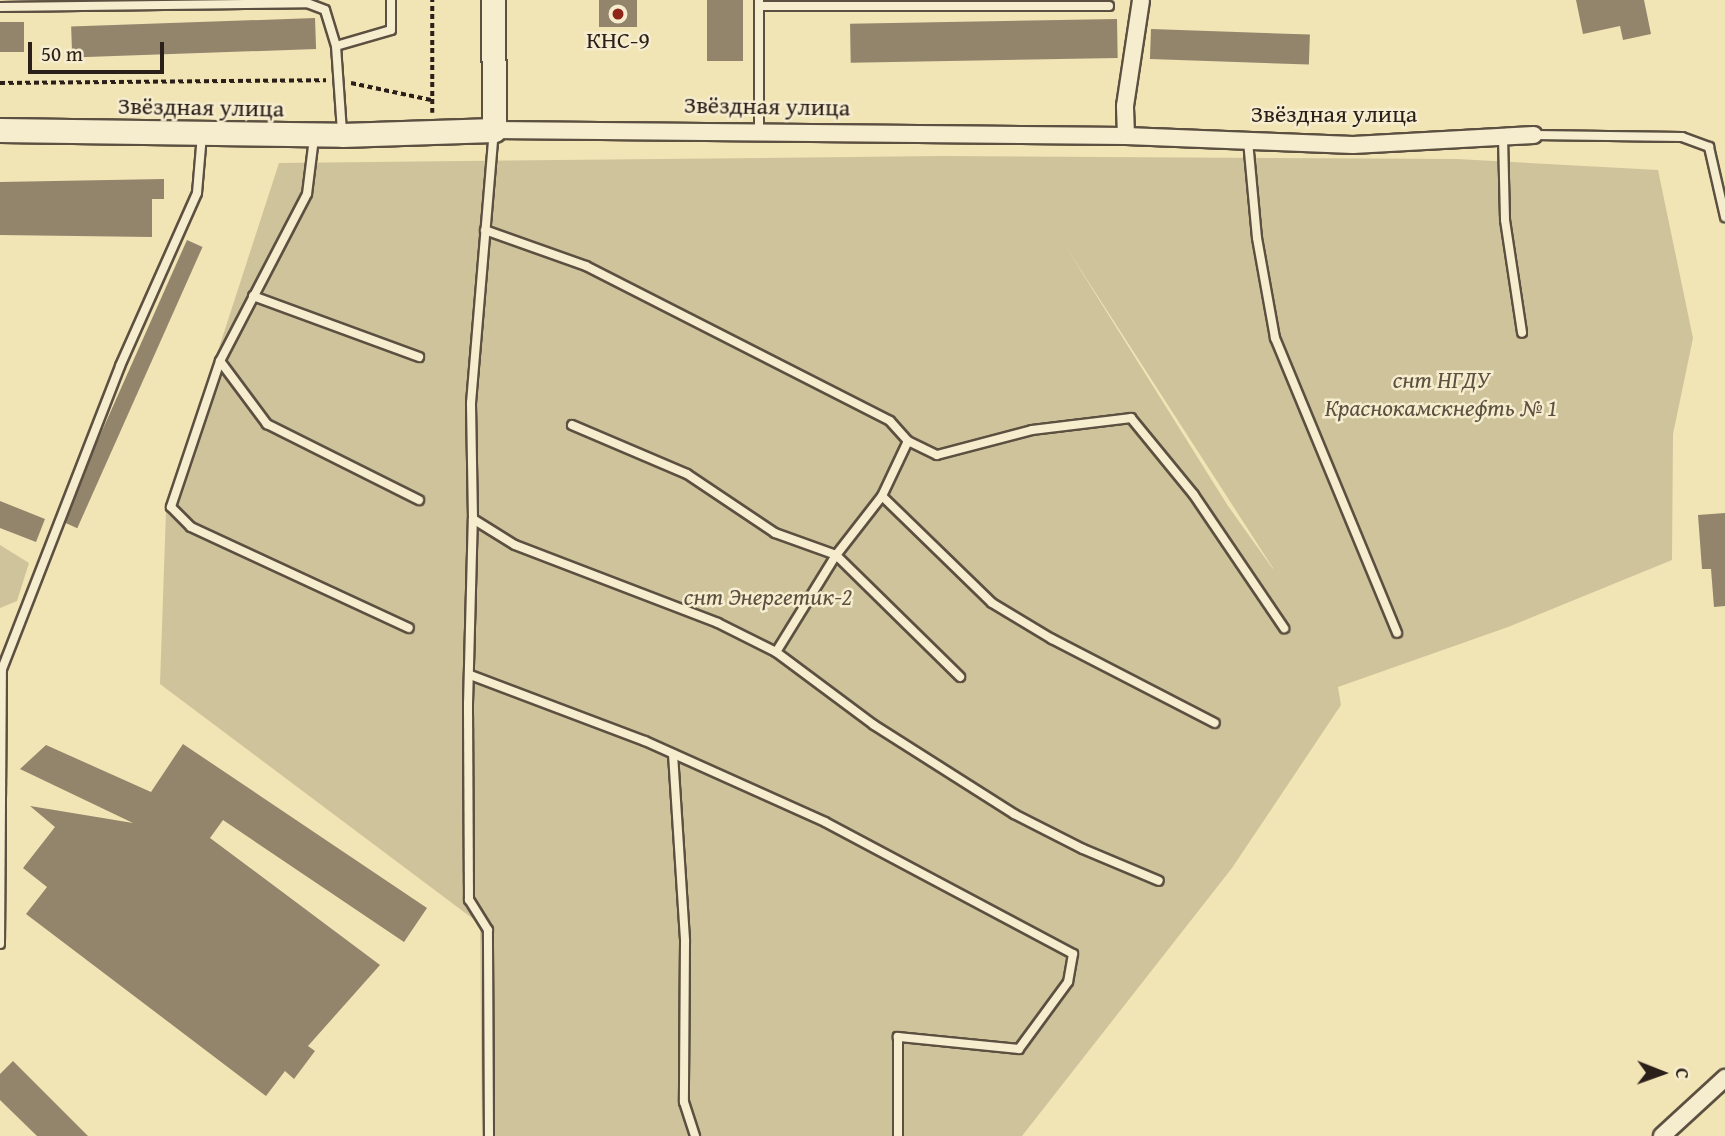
<!DOCTYPE html>
<meta charset="utf-8">
<style>
body{margin:0}
#map{position:relative;width:1725px;height:1136px;overflow:hidden;background:#f1e4b5;font-family:"Gentium Book Plus",serif}
div>[style]{position:absolute}
.green>*{inset:0;background:#cfc39b}
.building>*{inset:0;background:#92856b;transform-origin:0 0}
.path>*{height:3.5px;margin-top:-1.75px;transform-origin:0;background:repeating-linear-gradient(90deg,#2b1f1a 0 5px,transparent 0 8.5px)}
.roads{filter:drop-shadow(2px 0 #5c5041) drop-shadow(-2px 0 #5c5041) drop-shadow(0 2px #5c5041) drop-shadow(0 -2px #5c5041)}
.lane>*{height:8px;margin:-4px;padding:0 4px;transform-origin:4px;border-radius:4px;background:#f6edcf}
.street>*{height:16px;margin:-8px;padding:0 8px;transform-origin:8px;border-radius:8px;background:#f6edcf}
.secondary>*{height:23px;margin:-11.5px;padding:0 11.5px;transform-origin:11.5px;border-radius:11.5px;background:#f6edcf}
.dots>*{width:19px;height:19px;translate:-50% -50%;box-sizing:border-box;border:4px solid #f6edcf;border-radius:50%}
span{translate:-50% -50%;white-space:nowrap;text-align:center;line-height:1.15;-webkit-text-stroke:5px #f6edcf;paint-order:stroke}
.poi-label{font-size:24px;color:#2b1f1a}
.street-label{font-size:24px;color:#2b1f1a}
.park-label{font-size:24px;color:#5c5041;font-style:italic}
.north{position:absolute;left:1627px;top:1038px;width:70px;height:70px;-webkit-text-stroke:5px #f6edcf;paint-order:stroke;rotate:91deg;font-size:19px;font-weight:700;line-height:28px;text-align:center;color:#2b1f1a}
.north::after{content:'';display:block;margin:auto;width:24px;height:32px;background:#2b1f1a;clip-path:polygon(50% 0,100% 100%,50% 72%,0 100%)}
.scale{position:absolute;left:28px;top:42px;width:136px;height:32px;box-sizing:border-box;border:4px solid #2b1f1a;border-top:0;padding-left:9px;font-size:21px;line-height:24px;white-space:nowrap;color:#2b1f1a;-webkit-text-stroke:5px #f6edcf;paint-order:stroke}
</style>
<div id="map">
<div class="green">
<i style="clip-path:polygon(evenodd,942px 156px,1457px 159px,1658px 170px,1693px 338px,1673px 434px,1672px 560px,1508px 627px,1338px 687px,1341px 705px,1232px 868px,1022px 1136px,482px 1136px,480px 924px,160px 684px,166px 511px,279px 163px,942px 156px,1066px 247px,1273px 568px,1273px 569px,1228px 506px,1066px 247px)"></i>
<i style="clip-path:polygon(0 545px,29px 563px,17px 601px,0 608px)"></i>
</div>
<div class="building">
<i style="left:599px;top:0;width:38px;height:27px"></i>
<i style="left:707px;top:0;width:36px;height:61px"></i>
<i style="clip-path:polygon(1576px 0,1644px 0,1651px 34px,1623px 40px,1620px 26px,1583px 34px)"></i>
<i style="left:315px;top:18px;width:31px;height:244px;rotate:88deg"></i>
<i style="left:1117px;top:19px;width:39px;height:267px;rotate:89deg"></i>
<i style="left:0;top:22px;width:24px;height:30px"></i>
<i style="left:1151px;top:29px;width:159px;height:30px;rotate:2deg"></i>
<i style="clip-path:polygon(164px 179px,164px 199px,152px 199px,152px 237px,0 235px,0 182px)"></i>
<i style="left:187px;top:240px;width:17px;height:308px;rotate:24deg"></i>
<i style="clip-path:polygon(0 501px,45px 519px,36px 542px,0 528px)"></i>
<i style="clip-path:polygon(1725px 513px,1725px 606px,1714px 607px,1711px 569px,1702px 569px,1698px 515px)"></i>
<i style="clip-path:polygon(183px 744px,427px 908px,404px 942px,223px 820px,210px 838px,380px 965px,308px 1046px,315px 1051px,294px 1079px,285px 1071px,266px 1096px,26px 914px,47px 887px,23px 868px,55px 827px,30px 806px,133px 823px,20px 769px,46px 745px,151px 792px)"></i>
<i style="clip-path:polygon(13px 1061px,88px 1136px,37px 1136px,0 1100px,0 1074px)"></i>
</div>
<div class="path">
<i style="left:0;top:83px;width:326px;rotate:-0.5deg"></i>
<i style="left:351px;top:83px;width:82px;rotate:12deg"></i>
<i style="left:432px;top:113px;width:113px;rotate:-90deg"></i>
</div>
<div class="roads">
<div class="lane">
<i style="left:759px;top:6px;width:350px"></i>
<i style="left:0;top:7px;width:307px;rotate:-0.7deg"></i>
<i style="left:307px;top:3px;width:19px;rotate:21deg"></i>
<i style="left:325px;top:10px;width:38px;rotate:73deg"></i>
<i style="left:336px;top:46px;width:86px;rotate:86deg"></i>
<i style="left:336px;top:46px;width:57px;rotate:-16.2deg"></i>
<i style="left:391px;top:30px;width:30px;rotate:-90deg"></i>
<i style="left:759px;top:131px;width:131px;rotate:-90deg"></i>
<i style="left:1534px;top:135px;width:148px;rotate:0.8deg"></i>
<i style="left:1682px;top:137px;width:29px;rotate:20deg"></i>
<i style="left:1709px;top:147px;width:72px;rotate:77.1deg"></i>
<i style="left:1503px;top:137px;width:83px;rotate:88.6deg"></i>
<i style="left:1505px;top:220px;width:114px;rotate:81.4deg"></i>
<i style="left:314px;top:138px;width:56px;rotate:97.1deg"></i>
<i style="left:307px;top:194px;width:188px;rotate:117.5deg"></i>
<i style="left:220px;top:361px;width:154px;rotate:108.6deg"></i>
<i style="left:171px;top:507px;width:28px;rotate:45deg"></i>
<i style="left:191px;top:527px;width:240px;rotate:24.9deg"></i>
<i style="left:1248px;top:141px;width:97px;rotate:84.7deg"></i>
<i style="left:1257px;top:238px;width:102px;rotate:79.8deg"></i>
<i style="left:1275px;top:338px;width:319px;rotate:67.5deg"></i>
<i style="left:485px;top:230px;width:107px;rotate:19.6deg"></i>
<i style="left:586px;top:266px;width:341px;rotate:27deg"></i>
<i style="left:890px;top:421px;width:27px;rotate:48deg"></i>
<i style="left:908px;top:441px;width:32px;rotate:26deg"></i>
<i style="left:937px;top:455px;width:98px;rotate:-14.7deg"></i>
<i style="left:1032px;top:430px;width:100px;rotate:-6.9deg"></i>
<i style="left:1131px;top:418px;width:99px;rotate:50.7deg"></i>
<i style="left:1194px;top:495px;width:161px;rotate:55.9deg"></i>
<i style="left:253px;top:296px;width:177px;rotate:20.2deg"></i>
<i style="left:220px;top:361px;width:79px;rotate:53.3deg"></i>
<i style="left:267px;top:424px;width:170px;rotate:26.6deg"></i>
<i style="left:572px;top:425px;width:125px;rotate:23.1deg"></i>
<i style="left:687px;top:474px;width:106px;rotate:33.8deg"></i>
<i style="left:775px;top:533px;width:65px;rotate:19.8deg"></i>
<i style="left:836px;top:555px;width:174px;rotate:44.5deg"></i>
<i style="left:908px;top:441px;width:61px;rotate:115.3deg"></i>
<i style="left:882px;top:496px;width:75px;rotate:127.9deg"></i>
<i style="left:836px;top:555px;width:114px;rotate:121.7deg"></i>
<i style="left:776px;top:652px;width:122px;rotate:36.7deg"></i>
<i style="left:874px;top:725px;width:166px;rotate:32.4deg"></i>
<i style="left:1014px;top:814px;width:77px;rotate:26.9deg"></i>
<i style="left:1083px;top:849px;width:82px;rotate:22.8deg"></i>
<i style="left:882px;top:496px;width:153px;rotate:44.2deg"></i>
<i style="left:992px;top:603px;width:70px;rotate:31deg"></i>
<i style="left:1052px;top:639px;width:183px;rotate:27.3deg"></i>
<i style="left:473px;top:519px;width:49px;rotate:31.8deg"></i>
<i style="left:515px;top:545px;width:217px;rotate:21deg"></i>
<i style="left:718px;top:623px;width:65px;rotate:26.6deg"></i>
<i style="left:470px;top:675px;width:187px;rotate:20.7deg"></i>
<i style="left:645px;top:741px;width:197px;rotate:24.2deg"></i>
<i style="left:825px;top:822px;width:281px;rotate:28deg"></i>
<i style="left:1073px;top:954px;width:28px;rotate:100deg"></i>
<i style="left:1068px;top:982px;width:83px;rotate:126.2deg"></i>
<i style="left:1019px;top:1049px;width:122px;rotate:-174.3deg"></i>
<i style="left:898px;top:1037px;width:99px;rotate:90deg"></i>
<i style="left:673px;top:754px;width:188px;rotate:86.3deg"></i>
<i style="left:685px;top:942px;width:160px;rotate:90.4deg"></i>
<i style="left:684px;top:1102px;width:36px;rotate:72deg"></i>
<i style="left:0;top:944px;width:275px;rotate:-89.6deg"></i>
<i style="left:2px;top:669px;width:325px;rotate:-68.7deg"></i>
<i style="left:120px;top:366px;width:189px;rotate:-66deg"></i>
<i style="left:197px;top:193px;width:58px;rotate:-85.1deg"></i>
<i style="left:489px;top:1136px;width:206px;rotate:-90.3deg"></i>
<i style="left:488px;top:930px;width:36px;rotate:-122deg"></i>
<i style="left:469px;top:900px;width:196px;rotate:-90.3deg"></i>
<i style="left:468px;top:704px;width:185px;rotate:-88.5deg"></i>
<i style="left:473px;top:519px;width:116px;rotate:-91deg"></i>
<i style="left:471px;top:403px;width:273px;rotate:-85.2deg"></i>
</div>
<div class="street">
<i style="left:494px;top:130px;width:632px;rotate:0.54deg"></i>
<i style="left:1126px;top:136px;width:227px;rotate:2.3deg"></i>
<i style="left:1353px;top:145px;width:181px;rotate:-3.2deg"></i>
<i style="left:1126px;top:136px;width:30px;rotate:-92deg"></i>
<i style="left:1125px;top:106px;width:107px;rotate:-81.4deg"></i>
<i style="left:1662px;top:1136px;width:86px;rotate:-42.6deg"></i>
</div>
<div class="secondary">
<i style="left:0;top:130px;width:342px;rotate:0.8deg"></i>
<i style="left:342px;top:135px;width:152px;rotate:-1.9deg"></i>
<i style="left:494px;top:130px;width:130px;rotate:-90.4deg"></i>
</div>
</div>
<div class="dots">
<i style="left:618px;top:14px;background:#8f2418"></i>
</div>
<div class="poi-label">
<span style="left:618px;top:40px">КНС-9</span>
</div>
<div class="street-label">
<span style="left:767px;top:106px;rotate:1deg">Звёздная улица</span>
<span style="left:201px;top:107px;rotate:1deg">Звёздная улица</span>
<span style="left:1334px;top:114px">Звёздная улица</span>
</div>
<div class="park-label">
<span style="left:1441px;top:394px">снт НГДУ<br>Краснокамскнефть № 1</span>
<span style="left:768px;top:597px">снт Энергетик-2</span>
</div>
<div class="north">С</div>
<div class="scale">50 m</div>
</div>
